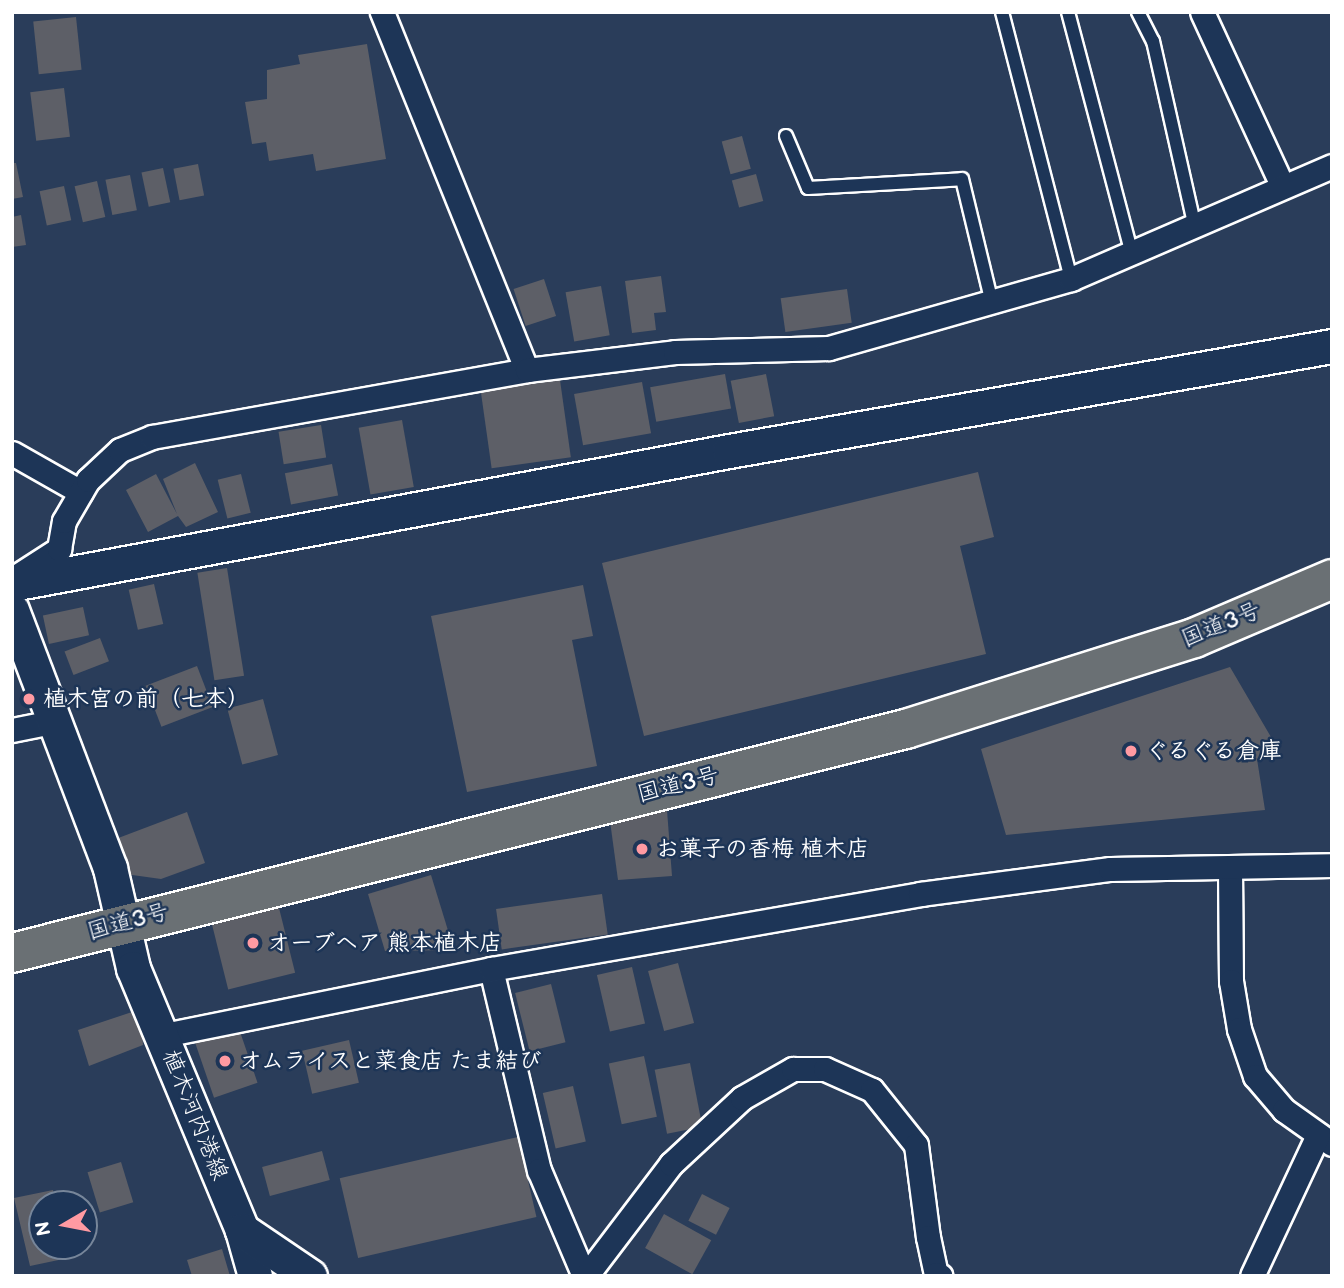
<!DOCTYPE html>
<meta charset="utf-8">
<style>
body{margin:0}
#map{position:relative;width:1344px;height:1288px;overflow:hidden;background:#2a3d5a;font-family:"Balsamiq Sans","Klee One",sans-serif}
div>[style]{position:absolute}
[style*='--x']{left:calc(var(--x)*1px);top:calc(var(--y)*1px);width:calc(var(--w)*1px);rotate:calc(var(--a)*1deg)}
.building>*{inset:0;background:#5d5f67;transform-origin:0 0}
.roads{filter:drop-shadow(2px 0 #fff) drop-shadow(-2px 0 #fff) drop-shadow(0 2px #fff) drop-shadow(0 -2px #fff)}
.lane>*{height:12px;margin:-6px;padding:0 6px;transform-origin:6px;border-radius:6px;background:#1d3557}
.street>*{height:23px;margin:-11.5px;padding:0 11.5px;transform-origin:11.5px;border-radius:11.5px;background:#1d3557}
.secondary>*{height:33px;margin:-16.5px;padding:0 16.5px;transform-origin:16.5px;border-radius:16.5px;background:#1d3557}
.highway>*{height:38px;margin:-19px;padding:0 19px;transform-origin:19px;border-radius:19px;background:#6a7074}
.dots>*{width:19px;height:19px;translate:-50% -50%;box-sizing:border-box;border:4px solid #1d3557;border-radius:50%}
span{translate:-50% -50%;white-space:nowrap;text-align:center;line-height:1.15;-webkit-text-stroke:5px #1d3557;paint-order:stroke}
.street-label{font-size:23px;color:#fff}
.poi-label{font-size:23px;color:#fff;font-weight:700}
.left{translate:0 -50%;text-align:left}
.frame{position:absolute;inset:0;border:14px solid #fff;pointer-events:none}
.north{position:absolute;left:28px;top:1190px;width:70px;height:70px;box-sizing:border-box;background:#1d3557;border:2px solid #77869a;border-radius:50%;rotate:260deg;font-size:19px;font-weight:700;line-height:28px;text-align:center;color:#fff}
.north::after{content:'';display:block;margin:auto;width:24px;height:32px;background:#ff9aa2;clip-path:polygon(50% 0,100% 100%,50% 72%,0 100%)}
</style>
<div id="map">
<div class="building">
<i style="left:76px;top:17px;width:53px;height:43px;rotate:84deg"></i>
<i style="clip-path:polygon(367px 44px,386px 159px,316px 171px,313px 154px,269px 161px,266px 142px,252px 144px,245px 102px,267px 99px,267px 70px,300px 64px,298px 55px)"></i>
<i style="left:64px;top:88px;width:49px;height:34px;rotate:83deg"></i>
<i style="left:742px;top:136px;width:34px;height:21px;rotate:75deg"></i>
<i style="clip-path:polygon(12px 163px,16px 163px,23px 197px,12px 199px)"></i>
<i style="left:198px;top:164px;width:32px;height:25px;rotate:79deg"></i>
<i style="left:163px;top:168px;width:35px;height:22px;rotate:78deg"></i>
<i style="left:756px;top:174px;width:28px;height:25px;rotate:75deg"></i>
<i style="left:130px;top:175px;width:36px;height:25px;rotate:79deg"></i>
<i style="left:97px;top:181px;width:37px;height:23px;rotate:77deg"></i>
<i style="left:64px;top:186px;width:35px;height:25px;rotate:78deg"></i>
<i style="clip-path:polygon(21px 215px,26px 245px,12px 247px,12px 217px)"></i>
<i style="clip-path:polygon(661px 276px,666px 312px,654px 313px,656px 330px,632px 333px,625px 281px)"></i>
<i style="left:544px;top:279px;width:39px;height:32px;rotate:72deg"></i>
<i style="left:601px;top:286px;width:50px;height:36px;rotate:80deg"></i>
<i style="left:847px;top:289px;width:34px;height:67px;rotate:82deg"></i>
<i style="left:725px;top:374px;width:35px;height:76px;rotate:80deg"></i>
<i style="left:766px;top:374px;width:43px;height:36px;rotate:79deg"></i>
<i style="left:560px;top:380px;width:78px;height:80px;rotate:82deg"></i>
<i style="left:642px;top:382px;width:52px;height:69px;rotate:80deg"></i>
<i style="left:402px;top:420px;width:68px;height:44px;rotate:80deg"></i>
<i style="left:321px;top:425px;width:33px;height:43px;rotate:81deg"></i>
<i style="clip-path:polygon(195px 463px,218px 512px,186px 527px,178px 516px,148px 532px,126px 490px,156px 474px,177px 514px,163px 479px)"></i>
<i style="left:332px;top:464px;width:32px;height:48px;rotate:79deg"></i>
<i style="clip-path:polygon(978px 472px,994px 537px,960px 546px,986px 654px,644px 736px,602px 563px)"></i>
<i style="left:241px;top:474px;width:40px;height:24px;rotate:76deg"></i>
<i style="left:227px;top:568px;width:109px;height:30px;rotate:81deg"></i>
<i style="left:154px;top:584px;width:41px;height:26px;rotate:77deg"></i>
<i style="clip-path:polygon(583px 585px,593px 636px,572px 640px,597px 766px,467px 792px,431px 616px)"></i>
<i style="left:83px;top:607px;width:29px;height:41px;rotate:78deg"></i>
<i style="left:100px;top:638px;width:25px;height:38px;rotate:69deg"></i>
<i style="left:197px;top:666px;width:44px;height:55px;rotate:69deg"></i>
<i style="clip-path:polygon(1230px 667px,1281px 754px,1257px 759px,1265px 810px,1006px 835px,981px 749px)"></i>
<i style="left:263px;top:699px;width:58px;height:37px;rotate:75deg"></i>
<i style="clip-path:polygon(667px 810px,672px 876px,618px 880px,610px 821px)"></i>
<i style="clip-path:polygon(187px 812px,205px 863px,161px 879px,125px 874px,113px 840px)"></i>
<i style="clip-path:polygon(431px 875px,454px 950px,385px 951px,368px 894px)"></i>
<i style="left:602px;top:894px;width:41px;height:107px;rotate:82deg"></i>
<i style="left:277px;top:900px;width:75px;height:69px;rotate:76deg"></i>
<i style="left:678px;top:963px;width:62px;height:31px;rotate:75deg"></i>
<i style="left:632px;top:967px;width:58px;height:36px;rotate:77deg"></i>
<i style="left:551px;top:984px;width:60px;height:37px;rotate:76deg"></i>
<i style="clip-path:polygon(141px 1009px,143px 1045px,89px 1066px,78px 1030px)"></i>
<i style="left:238px;top:1026px;width:60px;height:46px;rotate:71deg"></i>
<i style="left:349px;top:1040px;width:44px;height:48px;rotate:77deg"></i>
<i style="left:644px;top:1056px;width:62px;height:36px;rotate:78deg"></i>
<i style="left:690px;top:1063px;width:65px;height:36px;rotate:79deg"></i>
<i style="left:573px;top:1086px;width:57px;height:31px;rotate:77deg"></i>
<i style="left:518px;top:1137px;width:82px;height:183px;rotate:77deg"></i>
<i style="left:322px;top:1151px;width:30px;height:62px;rotate:75deg"></i>
<i style="left:121px;top:1162px;width:42px;height:35px;rotate:73deg"></i>
<i style="clip-path:polygon(53px 1190px,56px 1204px,42px 1204px,42px 1246px,66px 1246px,68px 1258px,30px 1266px,14px 1198px)"></i>
<i style="left:702px;top:1194px;width:31px;height:30px;rotate:27deg"></i>
<i style="left:664px;top:1214px;width:54px;height:39px;rotate:29deg"></i>
<i style="clip-path:polygon(222px 1249px,230px 1276px,192px 1276px,187px 1260px)"></i>
</div>
<div class="roads">
<div class="lane">
<i style="--x:1002;--y:12;--w:276;--a:75.5"></i>
<i style="--x:1068;--y:12;--w:250;--a:75.2"></i>
<i style="--x:1138;--y:12;--w:33;--a:63"></i>
<i style="--x:1153;--y:41;--w:191;--a:77.3"></i>
<i style="--x:786;--y:136;--w:56;--a:67.1"></i>
<i style="--x:808;--y:188;--w:154;--a:-3.3"></i>
<i style="--x:962;--y:179;--w:128;--a:76.4"></i>
</div>
<div class="street">
<i style="--x:382;--y:12;--w:386;--a:68"></i>
<i style="--x:1202;--y:12;--w:191;--a:65.2"></i>
<i style="--x:12;--y:453;--w:79;--a:29.5"></i>
<i style="--x:14;--y:578;--w:54;--a:-32.8"></i>
<i style="--x:59;--y:549;--w:28;--a:-80"></i>
<i style="--x:64;--y:521;--w:48;--a:-59.7"></i>
<i style="--x:88;--y:480;--w:44;--a:-43.2"></i>
<i style="--x:120;--y:450;--w:35;--a:-22"></i>
<i style="--x:152;--y:437;--w:381;--a:-10.1"></i>
<i style="--x:527;--y:370;--w:149;--a:-6.9"></i>
<i style="--x:675;--y:352;--w:154;--a:-1.5"></i>
<i style="--x:829;--y:348;--w:252;--a:-15.9"></i>
<i style="--x:1071;--y:279;--w:284;--a:-23.4"></i>
<i style="--x:12;--y:730;--w:46;--a:-11.3"></i>
<i style="--x:1230;--y:867;--w:114;--a:89.5"></i>
<i style="--x:1231;--y:981;--w:49;--a:80.5"></i>
<i style="--x:1239;--y:1029;--w:50;--a:71.2"></i>
<i style="--x:1255;--y:1076;--w:45;--a:49.5"></i>
<i style="--x:1284;--y:1110;--w:59;--a:35.3"></i>
<i style="--x:491;--y:969;--w:207;--a:76.6"></i>
<i style="--x:539;--y:1170;--w:115;--a:67"></i>
<i style="--x:164;--y:1035;--w:334;--a:-11.4"></i>
<i style="--x:491;--y:969;--w:436;--a:-9.9"></i>
<i style="--x:920;--y:894;--w:192;--a:-7.5"></i>
<i style="--x:1110;--y:869;--w:222;--a:-1"></i>
<i style="--x:586;--y:1276;--w:141;--a:-52.8"></i>
<i style="--x:671;--y:1164;--w:97;--a:-42.9"></i>
<i style="--x:742;--y:1098;--w:59;--a:-29.6"></i>
<i style="--x:793;--y:1069;--w:32;--a:0"></i>
<i style="--x:825;--y:1069;--w:51;--a:24.1"></i>
<i style="--x:872;--y:1090;--w:70;--a:51.3"></i>
<i style="--x:916;--y:1145;--w:93;--a:82.6"></i>
<i style="--x:928;--y:1237;--w:38;--a:78"></i>
<i style="--x:936;--y:1274;--w:5;--a:22"></i>
<i style="--x:1252;--y:1276;--w:156;--a:-64.9"></i>
</div>
<div class="secondary">
<i style="--x:12;--y:584;--w:729;--a:-10.51"></i>
<i style="--x:729;--y:451;--w:612;--a:-9.88"></i>
<i style="--x:12;--y:610;--w:276;--a:69.2"></i>
<i style="--x:110;--y:868;--w:103;--a:77"></i>
<i style="--x:133;--y:968;--w:284;--a:67.4"></i>
<i style="--x:242;--y:1230;--w:48;--a:74.2"></i>
<i style="--x:242;--y:1230;--w:82;--a:34.1"></i>
</div>
<div class="highway">
<i style="--x:12;--y:953;--w:922;--a:-14.07"></i>
<i style="--x:906;--y:729;--w:302;--a:-17.5"></i>
<i style="--x:1194;--y:638;--w:150;--a:-23.1"></i>
</div>
</div>
<div class="dots">
<i style="left:29px;top:699px;background:#ff9aa2"></i>
<i style="left:1131px;top:751px;background:#ff9aa2"></i>
<i style="left:642px;top:849px;background:#ff9aa2"></i>
<i style="left:253px;top:943px;background:#ff9aa2"></i>
<i style="left:225px;top:1061px;background:#ff9aa2"></i>
</div>
<div class="street-label">
<span style="left:1221px;top:625px;rotate:-22deg">国道3号</span>
<span style="left:678px;top:785px;rotate:-14deg">国道3号</span>
<span style="left:128px;top:922px;rotate:-15deg">国道3号</span>
<span style="left:195px;top:1115px;rotate:68deg">植木河内港線</span>
</div>
<div class="poi-label">
<span class="left" style="left:43px;top:699px">植木宮の前（七本）</span>
<span class="left" style="left:1145px;top:751px">ぐるぐる倉庫</span>
<span class="left" style="left:656px;top:849px">お菓子の香梅 植木店</span>
<span class="left" style="left:267px;top:943px">オーブヘア 熊本植木店</span>
<span class="left" style="left:239px;top:1061px">オムライスと菜食店 たま結び</span>
</div>
<div class="frame"></div>
<div class="north">N</div>
</div>
